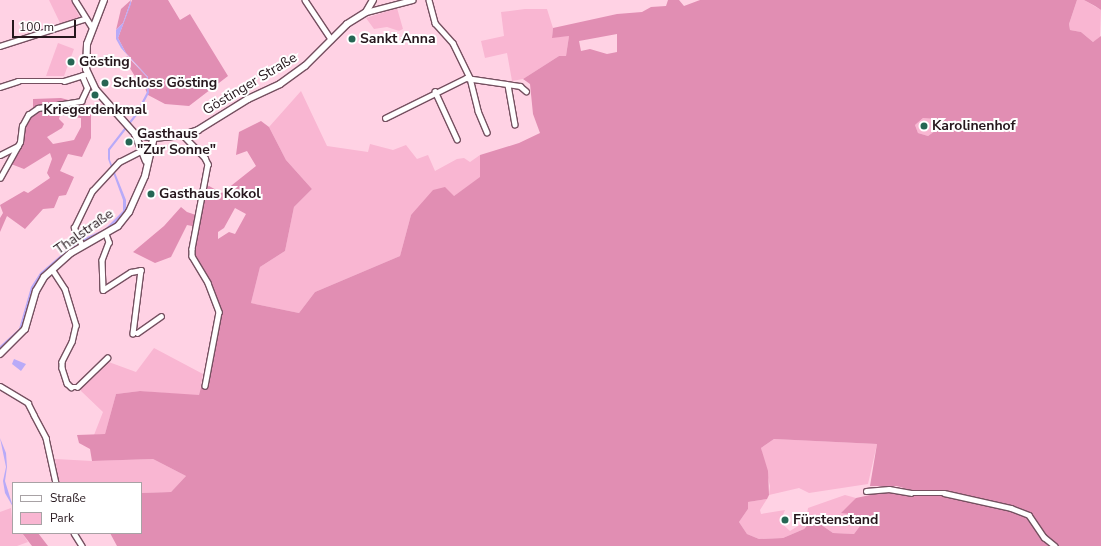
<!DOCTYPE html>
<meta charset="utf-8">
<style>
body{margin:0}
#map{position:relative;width:1101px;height:546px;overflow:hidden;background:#ffd2e4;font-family:"Nunito Sans",sans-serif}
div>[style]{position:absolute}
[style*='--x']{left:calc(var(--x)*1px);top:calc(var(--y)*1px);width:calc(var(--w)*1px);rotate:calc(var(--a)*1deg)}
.green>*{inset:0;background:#f9b6d2}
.forest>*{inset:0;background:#e18eb3}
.water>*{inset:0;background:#b8aaf8}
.roads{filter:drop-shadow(1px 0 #755060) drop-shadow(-1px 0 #755060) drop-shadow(0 1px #755060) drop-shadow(0 -1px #755060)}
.street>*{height:4.5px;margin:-2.25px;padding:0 2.25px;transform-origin:2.25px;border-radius:2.25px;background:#fff}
.secondary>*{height:6px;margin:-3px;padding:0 3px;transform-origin:3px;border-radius:3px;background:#fff}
.dots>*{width:11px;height:11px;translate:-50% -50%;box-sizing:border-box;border:2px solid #fff;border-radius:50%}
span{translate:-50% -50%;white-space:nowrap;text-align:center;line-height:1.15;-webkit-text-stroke:4px #fff;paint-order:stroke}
.poi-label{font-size:14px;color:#26171d;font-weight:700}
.left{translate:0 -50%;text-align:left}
.street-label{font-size:14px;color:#26171d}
.legend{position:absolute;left:12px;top:482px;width:130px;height:52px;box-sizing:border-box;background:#fff;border:1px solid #a8a2a5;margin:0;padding:5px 7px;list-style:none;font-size:12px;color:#26171d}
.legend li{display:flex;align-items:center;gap:8px;height:20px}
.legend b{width:20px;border:1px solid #a8a2a5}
.scale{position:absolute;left:12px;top:20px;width:64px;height:18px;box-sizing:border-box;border:2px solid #26171d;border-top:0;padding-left:5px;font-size:12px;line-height:14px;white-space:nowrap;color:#26171d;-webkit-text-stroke:3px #fff;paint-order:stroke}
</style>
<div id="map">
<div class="green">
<i style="clip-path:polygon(49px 0,71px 0,80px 18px,61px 25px)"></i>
<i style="clip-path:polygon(1077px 0,1084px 0,1101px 10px,1100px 38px,1093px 42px,1081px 32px,1070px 30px,1069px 24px)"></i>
<i style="clip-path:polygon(397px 8px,403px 29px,399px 31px,387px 27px,374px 29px,366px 18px)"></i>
<i style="clip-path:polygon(525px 9px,547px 9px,553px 28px,552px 37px,569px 36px,566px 56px,559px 56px,523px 79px,512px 81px,507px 53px,485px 58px,481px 41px,504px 36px,501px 12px)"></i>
<i style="clip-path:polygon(58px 43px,74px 49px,64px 76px,46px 76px)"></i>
<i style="clip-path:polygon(301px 91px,327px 146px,368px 152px,370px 144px,393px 150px,406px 145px,417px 159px,428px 155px,435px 171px,457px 159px,464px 158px,470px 162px,480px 155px,481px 177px,454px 196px,411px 215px,400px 256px,315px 292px,299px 313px,251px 303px,260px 267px,285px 251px,294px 207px,312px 189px,286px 160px,269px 127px)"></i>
<i style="clip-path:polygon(923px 118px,935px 119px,935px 131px,928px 136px,918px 133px,915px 125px)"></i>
<i style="clip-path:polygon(154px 348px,203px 374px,199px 396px,140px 391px,116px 394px,105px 434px,94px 435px,103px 412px,81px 391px,81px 384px,106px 361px,136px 372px)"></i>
<i style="clip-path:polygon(774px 439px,877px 444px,868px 484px,809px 493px,799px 488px,769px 495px,770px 486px,761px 448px)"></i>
<i style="clip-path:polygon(55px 459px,92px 461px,153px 459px,186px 476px,171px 492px,141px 493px,141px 483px,59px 483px)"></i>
<i style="clip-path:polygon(845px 495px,856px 498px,852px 503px,851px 518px,860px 526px,854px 534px,833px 533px,820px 524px,808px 522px,804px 529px,783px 538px,759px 539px,747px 534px,739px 522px,748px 509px,748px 502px,767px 499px,760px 510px,761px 514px,785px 510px,780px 522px,790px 531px,806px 521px,808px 508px)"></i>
<i style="clip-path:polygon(11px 508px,13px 533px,22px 533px,28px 542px,17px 546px,0 546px,0 512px)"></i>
</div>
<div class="forest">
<i style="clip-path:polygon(131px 0,123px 23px,116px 30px,121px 9px)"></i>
<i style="clip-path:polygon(132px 0,168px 0,180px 20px,190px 14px,228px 76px,189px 106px,165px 104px,148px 95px,148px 77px,126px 53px,118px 38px)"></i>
<i style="clip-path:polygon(evenodd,668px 0,679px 0,684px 6px,700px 0,1077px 0,1069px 24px,1070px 30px,1081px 32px,1093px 42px,1101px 36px,1101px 546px,117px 546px,110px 533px,141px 533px,141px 493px,171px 492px,186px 476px,153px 459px,92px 461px,90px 449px,79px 443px,77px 435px,105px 434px,116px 394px,140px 391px,199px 395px,220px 311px,193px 256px,197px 227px,187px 225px,171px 257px,155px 263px,133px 252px,164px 226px,181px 207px,187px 212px,196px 215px,201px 190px,209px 186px,222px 193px,256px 166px,247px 151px,236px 155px,239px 132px,261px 121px,269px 127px,286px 160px,312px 189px,294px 207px,285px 251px,260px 267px,251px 303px,299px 313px,315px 292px,400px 256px,411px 215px,433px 190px,445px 187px,454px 196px,480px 177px,480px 155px,519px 143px,540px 133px,533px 114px,530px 84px,523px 79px,559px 56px,566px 56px,569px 36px,552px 38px,553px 28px,617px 14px,642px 12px,651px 7px,666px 6px,668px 0,617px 34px,617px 52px,607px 54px,590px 49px,581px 51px,579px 41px,617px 34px,668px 0,923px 118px,935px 119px,935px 131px,928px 136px,918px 133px,915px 125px,923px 118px,668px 0,235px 208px,246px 214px,235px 234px,229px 232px,218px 239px,218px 232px,224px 228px,235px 208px,668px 0,774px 439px,877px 444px,870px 486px,897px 486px,910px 490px,911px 495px,884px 492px,856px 498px,841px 513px,850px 514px,851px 518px,860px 526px,854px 534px,833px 533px,820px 524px,815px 517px,804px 529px,783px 538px,759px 539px,747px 534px,739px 522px,748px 509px,748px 502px,767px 499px,769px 495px,768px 471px,761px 448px,774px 439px)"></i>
<i style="clip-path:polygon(1084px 0,1101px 0,1101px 10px,1095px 6px)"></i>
<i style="clip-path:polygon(127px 56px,147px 77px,147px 93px,141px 78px,136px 78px,125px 60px)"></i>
<i style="clip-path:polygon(evenodd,61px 98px,91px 106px,91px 138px,82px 157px,68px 154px,60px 171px,74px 177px,66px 195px,59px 196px,54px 208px,43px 209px,25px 229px,7px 216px,0 232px,0 218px,3px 213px,0 205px,24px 191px,28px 193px,50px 178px,47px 173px,52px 159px,50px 153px,24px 169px,11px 164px,23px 140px,25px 122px,33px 115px,33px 99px,61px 98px,60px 115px,81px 118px,81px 127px,74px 140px,53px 144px,47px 137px,62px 128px,64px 124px,59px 119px,60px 115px)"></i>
<i style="clip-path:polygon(22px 533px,38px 533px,48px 546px,32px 546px)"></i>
</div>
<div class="water">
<i style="clip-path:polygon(131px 0,131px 4px,118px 38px,126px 53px,148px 77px,149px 93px,138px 114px,110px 150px,110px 160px,126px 200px,126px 212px,118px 223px,97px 237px,77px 244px,48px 269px,34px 288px,23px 328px,0 350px,0 346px,19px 329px,31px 287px,40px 273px,76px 242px,105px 229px,123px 211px,123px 200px,108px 159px,108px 149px,136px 113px,147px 92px,147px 77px,121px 48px,116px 39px,116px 30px,123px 23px)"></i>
<i style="clip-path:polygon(14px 359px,26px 364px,21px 371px,12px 364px)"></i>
<i style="clip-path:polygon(0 438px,6px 453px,7px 467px,5px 481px,13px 507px,5px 493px,3px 481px,6px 467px)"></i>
</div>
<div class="roads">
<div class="street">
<i style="--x:75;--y:0;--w:32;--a:58"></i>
<i style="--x:305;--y:0;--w:47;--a:56.3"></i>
<i style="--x:429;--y:0;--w:24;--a:75"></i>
<i style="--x:435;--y:23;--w:27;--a:48"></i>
<i style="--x:453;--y:43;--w:39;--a:64"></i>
<i style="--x:470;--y:78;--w:34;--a:76"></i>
<i style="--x:478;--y:111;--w:23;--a:67"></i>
<i style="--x:366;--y:12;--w:48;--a:-14.6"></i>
<i style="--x:0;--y:46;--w:88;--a:-17.8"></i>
<i style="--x:508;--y:85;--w:40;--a:80"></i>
<i style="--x:0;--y:87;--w:19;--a:-18"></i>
<i style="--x:18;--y:81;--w:46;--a:0"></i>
<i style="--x:64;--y:81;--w:21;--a:-17"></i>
<i style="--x:435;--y:91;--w:53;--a:65.4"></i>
<i style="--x:385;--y:118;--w:90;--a:-26.3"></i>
<i style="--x:466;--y:78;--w:55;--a:8.4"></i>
<i style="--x:520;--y:86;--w:8;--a:40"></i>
<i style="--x:183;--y:135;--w:32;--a:46"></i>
<i style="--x:205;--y:158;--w:7;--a:63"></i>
<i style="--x:208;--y:164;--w:86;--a:100.7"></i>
<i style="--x:192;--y:249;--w:7;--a:90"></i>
<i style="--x:192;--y:256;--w:31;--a:59"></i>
<i style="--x:208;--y:283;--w:31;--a:69"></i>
<i style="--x:219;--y:312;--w:75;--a:100.7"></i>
<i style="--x:0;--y:155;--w:20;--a:-27"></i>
<i style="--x:0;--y:178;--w:41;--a:-60.9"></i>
<i style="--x:20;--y:142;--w:16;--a:-83"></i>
<i style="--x:22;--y:126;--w:13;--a:-61"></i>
<i style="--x:28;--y:115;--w:12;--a:-35"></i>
<i style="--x:38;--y:108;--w:44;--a:-9.2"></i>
<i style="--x:81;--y:101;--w:14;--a:-65"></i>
<i style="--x:87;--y:88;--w:13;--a:-113"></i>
<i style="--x:106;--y:234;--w:9;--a:69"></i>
<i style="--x:109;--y:242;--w:19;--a:111"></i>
<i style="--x:102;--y:260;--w:30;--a:88"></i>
<i style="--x:103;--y:290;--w:33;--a:-33"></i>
<i style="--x:131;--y:272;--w:10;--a:-11"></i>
<i style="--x:141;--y:270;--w:64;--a:97.2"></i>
<i style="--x:133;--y:333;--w:4;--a:0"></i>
<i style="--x:137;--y:333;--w:29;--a:-35"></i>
<i style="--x:82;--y:246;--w:20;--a:-114"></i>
<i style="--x:74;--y:228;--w:41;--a:-64.1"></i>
<i style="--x:92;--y:191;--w:40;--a:-47"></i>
<i style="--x:119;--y:162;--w:27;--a:-27"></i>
<i style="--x:52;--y:269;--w:24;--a:57"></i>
<i style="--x:65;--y:289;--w:38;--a:73"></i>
<i style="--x:76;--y:325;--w:17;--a:103"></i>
<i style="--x:72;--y:342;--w:22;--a:117"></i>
<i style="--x:62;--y:362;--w:6;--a:90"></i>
<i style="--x:62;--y:368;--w:16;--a:72"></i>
<i style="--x:67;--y:383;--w:6;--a:45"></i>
<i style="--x:71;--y:387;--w:6;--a:0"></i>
<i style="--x:77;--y:387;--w:42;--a:-44"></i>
<i style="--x:0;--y:386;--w:33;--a:31"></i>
<i style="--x:28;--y:403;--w:13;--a:63"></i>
<i style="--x:34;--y:415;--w:26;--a:62"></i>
<i style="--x:46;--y:438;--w:46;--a:77.5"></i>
<i style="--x:866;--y:491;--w:23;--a:-5"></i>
<i style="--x:889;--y:489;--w:22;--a:10"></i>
<i style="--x:911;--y:493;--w:33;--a:0"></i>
<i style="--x:944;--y:493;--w:69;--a:12.6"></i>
<i style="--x:1011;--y:508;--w:19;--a:21"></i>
<i style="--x:1029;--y:515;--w:27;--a:56"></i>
<i style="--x:1044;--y:537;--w:14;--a:39"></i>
<i style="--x:74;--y:533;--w:15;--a:58"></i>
</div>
<div class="secondary">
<i style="--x:104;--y:0;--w:47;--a:111.1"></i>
<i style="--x:87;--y:44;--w:25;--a:92"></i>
<i style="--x:86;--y:69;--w:23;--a:65"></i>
<i style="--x:96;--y:90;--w:59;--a:48.4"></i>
<i style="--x:135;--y:134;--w:29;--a:68"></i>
<i style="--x:135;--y:134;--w:19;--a:12"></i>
<i style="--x:154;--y:138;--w:29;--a:-6"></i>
<i style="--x:183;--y:135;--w:16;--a:-18"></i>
<i style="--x:198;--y:130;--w:59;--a:-31.8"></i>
<i style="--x:248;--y:99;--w:35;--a:-25"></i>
<i style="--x:280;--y:84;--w:31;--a:-36"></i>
<i style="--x:305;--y:66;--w:59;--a:-45"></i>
<i style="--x:347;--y:24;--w:22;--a:-32"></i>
<i style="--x:366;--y:12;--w:14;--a:-60"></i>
<i style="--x:0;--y:354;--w:35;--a:-45"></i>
<i style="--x:25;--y:329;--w:40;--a:-74"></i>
<i style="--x:36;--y:291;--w:16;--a:-60"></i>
<i style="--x:44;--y:277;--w:36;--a:-42"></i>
<i style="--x:71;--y:253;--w:54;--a:-29.9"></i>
<i style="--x:118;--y:226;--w:18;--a:-52"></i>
<i style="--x:129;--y:212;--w:39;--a:-66"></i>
<i style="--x:145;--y:176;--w:39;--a:-77"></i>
</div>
</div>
<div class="dots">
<i style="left:352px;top:39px;background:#266654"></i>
<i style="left:71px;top:62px;background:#266654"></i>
<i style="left:105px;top:83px;background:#266654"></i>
<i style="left:95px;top:95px;background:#266654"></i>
<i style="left:924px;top:126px;background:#266654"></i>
<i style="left:129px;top:142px;background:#266654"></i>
<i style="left:151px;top:194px;background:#266654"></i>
<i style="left:785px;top:520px;background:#266654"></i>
</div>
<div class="poi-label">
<span class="left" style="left:360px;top:39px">Sankt Anna</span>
<span class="left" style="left:79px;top:62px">Gösting</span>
<span class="left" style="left:113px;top:83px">Schloss Gösting</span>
<span style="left:95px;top:110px">Kriegerdenkmal</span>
<span class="left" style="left:932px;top:126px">Karolinenhof</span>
<span class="left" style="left:137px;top:142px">Gasthaus<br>"Zur Sonne"</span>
<span class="left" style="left:159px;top:194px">Gasthaus Kokol</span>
<span class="left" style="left:793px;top:520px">Fürstenstand</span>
</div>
<div class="street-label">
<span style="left:250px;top:84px;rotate:-31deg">Göstinger Straße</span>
<span style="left:84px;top:232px;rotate:-35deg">Thalstraße</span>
</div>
<ul class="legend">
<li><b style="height:5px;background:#fff"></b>Straße</li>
<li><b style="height:11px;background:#f9b6d2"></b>Park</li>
</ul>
<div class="scale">100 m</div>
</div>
